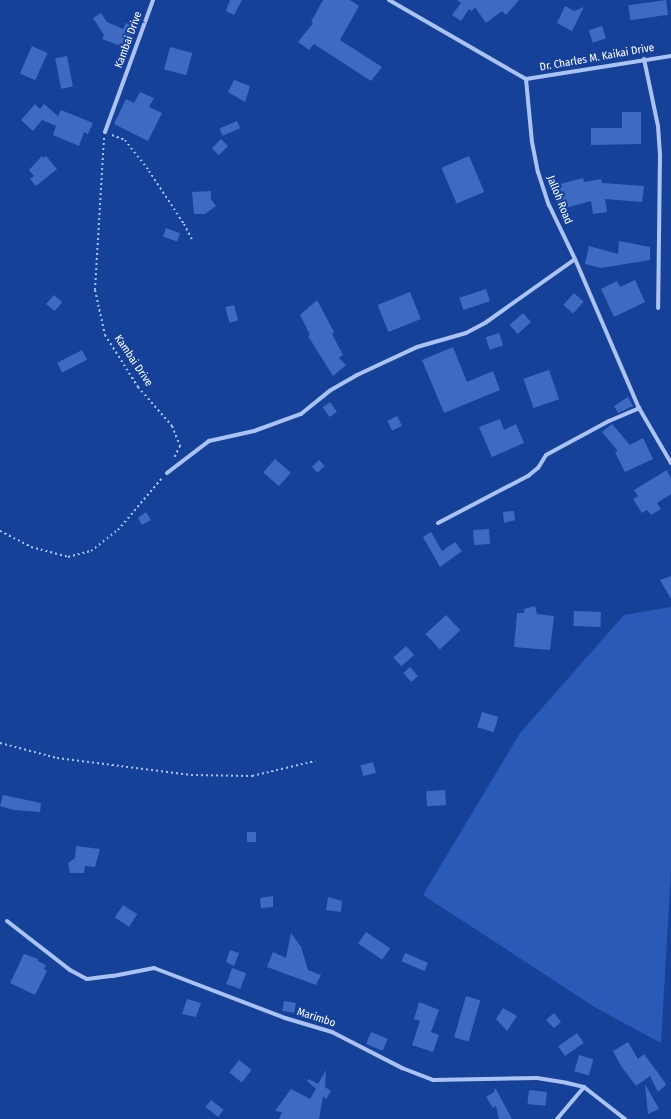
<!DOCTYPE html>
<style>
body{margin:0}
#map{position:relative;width:671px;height:1119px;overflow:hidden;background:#164199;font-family:"Fira Sans Condensed",sans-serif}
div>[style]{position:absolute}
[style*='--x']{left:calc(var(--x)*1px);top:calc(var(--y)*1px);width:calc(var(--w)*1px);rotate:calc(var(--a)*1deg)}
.green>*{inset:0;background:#295ab7}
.building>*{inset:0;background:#3e6ac1;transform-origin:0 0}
.path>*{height:2px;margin-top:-1px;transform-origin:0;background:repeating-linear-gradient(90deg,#aac3f2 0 2px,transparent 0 5px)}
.street>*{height:4px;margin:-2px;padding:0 2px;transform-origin:2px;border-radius:2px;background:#aac3f2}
span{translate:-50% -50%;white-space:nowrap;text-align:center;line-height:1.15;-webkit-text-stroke:4px #164199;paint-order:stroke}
.street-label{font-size:11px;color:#fff}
</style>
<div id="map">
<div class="green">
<i style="clip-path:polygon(671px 607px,671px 870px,661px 1043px,596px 1008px,423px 895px,520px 733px,624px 615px)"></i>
</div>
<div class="building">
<i style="clip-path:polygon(230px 0,242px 0,234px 15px,226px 11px)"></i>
<i style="clip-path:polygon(323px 0,350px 0,359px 6px,340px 40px,382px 67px,371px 81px,314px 44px,309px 50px,298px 42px,313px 23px,311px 22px)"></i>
<i style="clip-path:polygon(457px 0,519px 0,506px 15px,502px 11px,486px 23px,475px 7px,472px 11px,469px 9px,461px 21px,452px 15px,461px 3px)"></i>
<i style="left:666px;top:0;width:15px;height:38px;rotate:82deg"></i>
<i style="clip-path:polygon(565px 6px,574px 11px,584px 7px,572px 31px,557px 23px)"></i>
<i style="clip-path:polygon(101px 13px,107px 22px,123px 29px,126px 23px,134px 27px,126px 48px,102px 39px,104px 35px,93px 18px)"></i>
<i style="left:602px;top:26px;width:13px;height:14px;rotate:72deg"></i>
<i style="left:32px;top:46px;width:17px;height:30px;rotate:24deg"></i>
<i style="left:170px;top:47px;width:23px;height:23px;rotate:15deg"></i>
<i style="left:67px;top:56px;width:31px;height:12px;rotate:79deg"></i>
<i style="clip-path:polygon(234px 80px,250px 86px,245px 102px,228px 92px)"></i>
<i style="clip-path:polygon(140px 92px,154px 98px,149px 107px,162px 113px,148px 141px,114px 124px,126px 99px,134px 103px)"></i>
<i style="clip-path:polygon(35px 104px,40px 109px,44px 104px,58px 116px,61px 110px,93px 123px,88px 134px,84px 132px,79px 146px,53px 135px,56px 126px,42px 120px,33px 131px,21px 120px)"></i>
<i style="clip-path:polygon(622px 112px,641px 112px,641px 144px,591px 145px,591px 128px,622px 128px)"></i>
<i style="left:237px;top:121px;width:8px;height:19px;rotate:67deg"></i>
<i style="left:221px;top:139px;width:10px;height:13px;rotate:45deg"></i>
<i style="clip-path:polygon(42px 156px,43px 158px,46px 156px,57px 169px,36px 186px,30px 179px,34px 176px,29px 170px)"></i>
<i style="left:469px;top:156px;width:39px;height:30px;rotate:67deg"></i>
<i style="clip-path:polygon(583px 178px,584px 182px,601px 179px,602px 183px,644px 186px,642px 202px,605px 199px,607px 212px,593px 214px,591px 201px,558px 210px,552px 186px)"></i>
<i style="clip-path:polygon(211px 191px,211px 199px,216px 206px,205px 214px,194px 214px,192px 192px)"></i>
<i style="left:166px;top:228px;width:15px;height:9px;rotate:20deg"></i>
<i style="clip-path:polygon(619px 241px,650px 247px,650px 260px,601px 268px,585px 264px,589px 246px,618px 254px)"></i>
<i style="clip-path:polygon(635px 280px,645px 302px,614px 317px,601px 289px,617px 281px,620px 287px)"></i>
<i style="left:486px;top:289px;width:13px;height:28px;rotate:72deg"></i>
<i style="left:410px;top:292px;width:29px;height:35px;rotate:68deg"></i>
<i style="left:574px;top:293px;width:13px;height:16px;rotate:42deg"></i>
<i style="left:54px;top:295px;width:11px;height:12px;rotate:41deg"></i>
<i style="clip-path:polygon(317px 300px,334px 332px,332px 334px,343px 355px,339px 358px,346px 365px,333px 376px,308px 336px,310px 335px,300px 315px)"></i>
<i style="left:234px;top:305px;width:16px;height:9px;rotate:75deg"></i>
<i style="left:523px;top:313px;width:12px;height:18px;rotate:48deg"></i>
<i style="left:499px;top:333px;width:13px;height:14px;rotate:72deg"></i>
<i style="clip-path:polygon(453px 347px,467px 382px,493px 371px,500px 390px,444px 413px,422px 360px)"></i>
<i style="left:82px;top:350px;width:11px;height:28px;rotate:63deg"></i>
<i style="left:549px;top:370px;width:31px;height:27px;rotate:71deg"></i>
<i style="clip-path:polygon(628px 397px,633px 406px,618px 413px,614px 406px)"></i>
<i style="left:330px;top:402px;width:12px;height:9px;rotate:55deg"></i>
<i style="left:397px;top:416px;width:11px;height:11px;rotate:63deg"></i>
<i style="clip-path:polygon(500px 419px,504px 430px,516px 424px,524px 443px,492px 457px,479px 427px)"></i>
<i style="clip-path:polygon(612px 424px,630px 445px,643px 438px,653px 459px,625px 472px,615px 452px,618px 451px,602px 432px)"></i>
<i style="left:275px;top:459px;width:21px;height:18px;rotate:41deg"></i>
<i style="left:319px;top:460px;width:8px;height:10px;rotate:45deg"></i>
<i style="clip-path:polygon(667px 470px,671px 479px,671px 494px,657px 503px,661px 509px,651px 515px,647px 510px,642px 513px,633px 499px,638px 496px,634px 490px)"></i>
<i style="clip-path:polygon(514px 511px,515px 520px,504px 523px,503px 512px)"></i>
<i style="clip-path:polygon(146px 512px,151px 520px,142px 525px,138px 518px)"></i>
<i style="left:489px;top:529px;width:15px;height:16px;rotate:86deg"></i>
<i style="clip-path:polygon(431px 532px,442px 551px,455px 542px,462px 551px,440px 567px,423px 537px)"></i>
<i style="clip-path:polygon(671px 576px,671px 599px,660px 580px)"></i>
<i style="clip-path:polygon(535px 606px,537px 614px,554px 616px,550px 650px,514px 647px,517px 613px,524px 613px,524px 609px)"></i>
<i style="left:574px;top:611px;width:27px;height:15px;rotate:2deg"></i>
<i style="left:446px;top:615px;width:21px;height:28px;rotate:47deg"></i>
<i style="left:406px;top:646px;width:12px;height:17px;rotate:48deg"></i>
<i style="left:410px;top:667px;width:12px;height:9px;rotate:48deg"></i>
<i style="left:482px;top:712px;width:17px;height:16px;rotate:17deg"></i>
<i style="left:373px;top:762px;width:11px;height:13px;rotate:75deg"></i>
<i style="left:445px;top:790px;width:15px;height:19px;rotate:86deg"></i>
<i style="clip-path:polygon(3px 795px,41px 803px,40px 812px,14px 810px,0 806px)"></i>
<i style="left:247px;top:832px;width:9px;height:10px"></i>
<i style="clip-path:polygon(76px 846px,100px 849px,95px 867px,85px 866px,84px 873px,70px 873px,68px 863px,75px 858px)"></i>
<i style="clip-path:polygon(273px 896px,273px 907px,261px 908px,260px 898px)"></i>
<i style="clip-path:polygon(328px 897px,342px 901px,341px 912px,326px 910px)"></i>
<i style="left:123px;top:905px;width:17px;height:15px;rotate:33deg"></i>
<i style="left:366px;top:932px;width:29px;height:14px;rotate:34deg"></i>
<i style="clip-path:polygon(291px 933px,301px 947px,308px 970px,321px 975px,316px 985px,267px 967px,273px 952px,286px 958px)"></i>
<i style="clip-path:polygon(230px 950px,239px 953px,234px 966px,226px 962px)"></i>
<i style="left:405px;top:953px;width:25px;height:9px;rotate:23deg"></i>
<i style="clip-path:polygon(24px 954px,38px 959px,38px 961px,46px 965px,44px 969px,47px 971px,35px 995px,10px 983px)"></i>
<i style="left:232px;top:968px;width:15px;height:17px;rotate:20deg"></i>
<i style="left:466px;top:996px;width:15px;height:43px;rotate:16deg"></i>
<i style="clip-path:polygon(187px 999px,201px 1003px,196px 1017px,182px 1014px)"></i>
<i style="left:284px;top:1001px;width:12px;height:10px;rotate:9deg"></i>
<i style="clip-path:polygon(419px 1002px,439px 1010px,431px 1032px,439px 1035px,433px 1052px,412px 1045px,420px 1021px,414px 1019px)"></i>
<i style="clip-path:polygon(503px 1008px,517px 1016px,507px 1031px,496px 1019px)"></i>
<i style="clip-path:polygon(554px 1013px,561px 1022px,554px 1028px,546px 1020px)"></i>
<i style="left:371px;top:1032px;width:18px;height:13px;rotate:22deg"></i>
<i style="left:577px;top:1033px;width:12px;height:23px;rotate:55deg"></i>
<i style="clip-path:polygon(628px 1042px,638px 1059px,644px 1054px,664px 1081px,666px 1085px,658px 1092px,650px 1076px,636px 1086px,621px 1066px,613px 1051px)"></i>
<i style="left:579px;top:1055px;width:15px;height:17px;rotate:16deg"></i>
<i style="left:239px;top:1060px;width:16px;height:16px;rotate:38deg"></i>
<i style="clip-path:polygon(326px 1070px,325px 1087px,331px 1091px,326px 1099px,323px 1096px,319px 1119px,279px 1119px,282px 1112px,275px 1111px,291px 1089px,310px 1099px,316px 1089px,307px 1081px,309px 1079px,318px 1084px)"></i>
<i style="clip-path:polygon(645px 1084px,659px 1109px,648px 1114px)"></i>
<i style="clip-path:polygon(495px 1088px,497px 1091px,512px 1119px,499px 1119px,496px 1106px,493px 1108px,486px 1097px,494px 1092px)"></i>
<i style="left:529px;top:1090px;width:18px;height:14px;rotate:6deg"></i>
<i style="left:211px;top:1100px;width:16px;height:9px;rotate:38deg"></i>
</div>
<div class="path">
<i style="--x:112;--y:135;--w:14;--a:21"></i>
<i style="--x:125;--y:140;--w:39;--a:52"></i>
<i style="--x:149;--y:171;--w:64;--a:56.6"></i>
<i style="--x:184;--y:224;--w:20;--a:63"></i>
<i style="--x:104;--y:138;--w:152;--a:93.4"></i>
<i style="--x:95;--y:290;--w:46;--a:77.5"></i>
<i style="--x:105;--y:335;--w:62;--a:57.6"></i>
<i style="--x:138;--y:387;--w:52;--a:48.9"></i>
<i style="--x:172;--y:426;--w:22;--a:68"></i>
<i style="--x:180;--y:446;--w:13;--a:117"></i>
<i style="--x:0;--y:531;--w:35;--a:27"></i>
<i style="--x:31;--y:547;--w:38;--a:15"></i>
<i style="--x:68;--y:557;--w:24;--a:-15"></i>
<i style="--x:91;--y:551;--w:34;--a:-38"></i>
<i style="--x:118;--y:530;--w:68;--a:-49.8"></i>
<i style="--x:0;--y:743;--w:59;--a:14.7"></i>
<i style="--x:57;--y:758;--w:135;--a:7.2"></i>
<i style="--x:191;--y:775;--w:61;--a:0.9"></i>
<i style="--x:252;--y:776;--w:65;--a:-13.4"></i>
</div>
<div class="street">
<i style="--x:389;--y:0;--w:158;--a:30"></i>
<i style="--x:644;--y:59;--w:68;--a:78.2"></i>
<i style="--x:658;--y:126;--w:29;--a:86"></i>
<i style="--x:660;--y:155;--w:153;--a:90.7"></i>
<i style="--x:526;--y:79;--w:63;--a:84.6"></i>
<i style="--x:532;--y:142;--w:31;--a:79"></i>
<i style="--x:538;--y:172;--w:35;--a:72"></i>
<i style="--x:549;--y:205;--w:60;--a:64.3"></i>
<i style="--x:575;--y:259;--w:162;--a:66.8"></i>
<i style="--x:639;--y:408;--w:64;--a:59.8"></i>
<i style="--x:526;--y:79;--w:147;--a:-9"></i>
<i style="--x:105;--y:132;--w:140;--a:-70"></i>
<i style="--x:167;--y:473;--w:53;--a:-37.3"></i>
<i style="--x:209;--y:441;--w:46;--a:-12.5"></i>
<i style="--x:254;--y:431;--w:50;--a:-19.9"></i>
<i style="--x:301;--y:414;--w:38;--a:-39"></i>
<i style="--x:331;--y:390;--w:30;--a:-30"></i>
<i style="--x:357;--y:375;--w:66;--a:-25"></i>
<i style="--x:417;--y:347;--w:51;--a:-15.9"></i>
<i style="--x:466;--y:333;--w:21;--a:-28"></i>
<i style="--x:485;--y:323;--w:110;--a:-35.4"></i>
<i style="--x:438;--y:523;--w:102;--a:-27.6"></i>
<i style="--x:528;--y:476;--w:13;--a:-39"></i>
<i style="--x:538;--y:468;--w:15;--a:-58"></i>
<i style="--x:546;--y:455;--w:72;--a:-28.4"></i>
<i style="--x:609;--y:421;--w:33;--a:-23"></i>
<i style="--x:7;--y:921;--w:80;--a:37.9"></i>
<i style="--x:70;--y:970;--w:19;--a:28"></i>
<i style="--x:87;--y:979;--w:26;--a:-7"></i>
<i style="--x:113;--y:976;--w:42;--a:-11"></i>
<i style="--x:154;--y:968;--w:140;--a:20.9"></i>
<i style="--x:285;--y:1018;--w:49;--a:16.6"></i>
<i style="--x:332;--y:1032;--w:79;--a:27.2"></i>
<i style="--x:402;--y:1068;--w:33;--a:21"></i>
<i style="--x:433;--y:1080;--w:104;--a:-1.1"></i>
<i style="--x:537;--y:1078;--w:30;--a:9"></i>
<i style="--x:567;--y:1083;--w:17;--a:13"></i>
<i style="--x:584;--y:1087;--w:52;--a:38"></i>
<i style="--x:557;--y:1119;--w:42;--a:-49.8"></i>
</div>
<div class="street-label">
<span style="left:129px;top:40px;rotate:-70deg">Kambai Drive</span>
<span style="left:597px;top:58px;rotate:-10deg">Dr. Charles M. Kaikai Drive</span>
<span style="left:559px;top:200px;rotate:68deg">Jalloh Road</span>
<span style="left:133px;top:361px;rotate:56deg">Kambai Drive</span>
<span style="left:316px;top:1018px;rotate:18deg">Marimbo</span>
</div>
</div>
